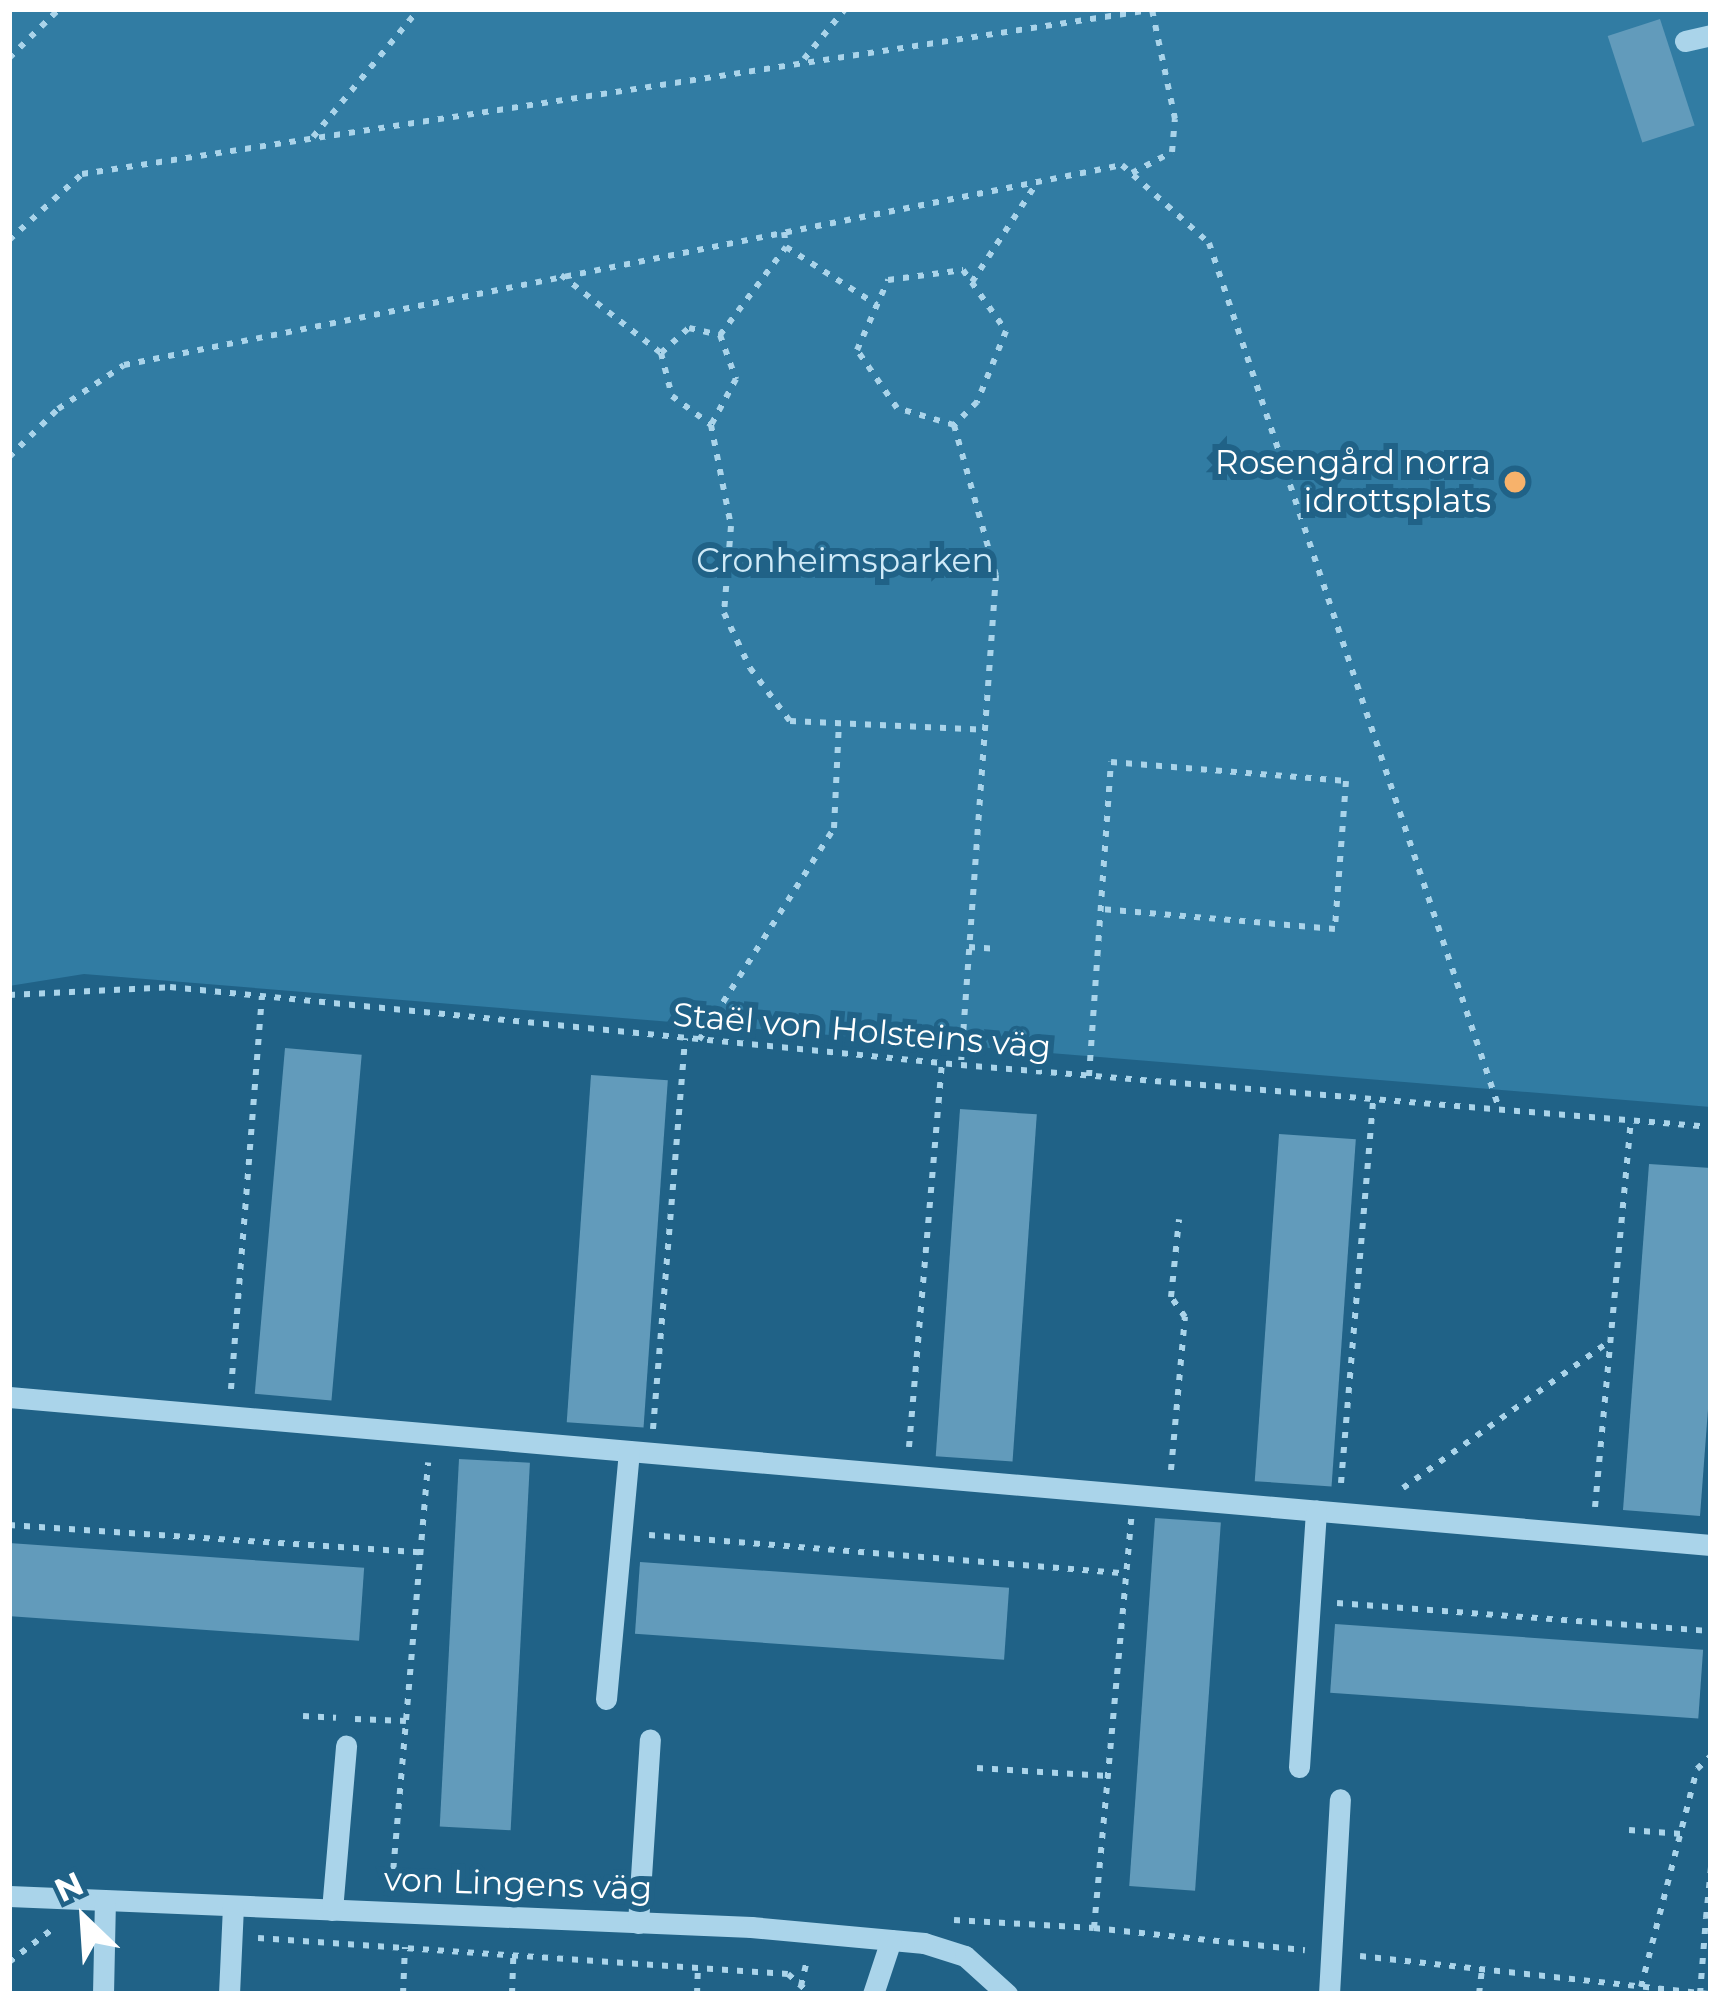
<!DOCTYPE html>
<meta charset="utf-8">
<style>
body{margin:0}
#map{position:relative;width:1720px;height:2003px;overflow:hidden;background:#206287;font-family:Montserrat,sans-serif}
div>[style]{position:absolute}
[style*='--x']{left:calc(var(--x)*1px);top:calc(var(--y)*1px);width:calc(var(--w)*1px);rotate:calc(var(--a)*1deg)}
.green>*{inset:0;background:#317ca3}
.building>*{inset:0;background:#629bbb;transform-origin:0 0}
.path>*{height:6px;margin-top:-3px;transform-origin:0;background:repeating-linear-gradient(90deg,#aad4ea 0 6px,transparent 0 15px)}
.minor>*{height:21px;margin:-10.5px;padding:0 10.5px;transform-origin:10.5px;border-radius:10.5px;background:#aad4ea}
.path-bridge>*{height:6px;margin-top:-3px;transform-origin:0;background:repeating-linear-gradient(90deg,#aad4ea 0 6px,transparent 0 15px)}
.dots>*{width:33px;height:33px;translate:-50% -50%;box-sizing:border-box;border:6px solid #206287;border-radius:50%}
span{translate:-50% -50%;white-space:nowrap;text-align:center;line-height:1.15;-webkit-text-stroke:12px #206287;paint-order:stroke}
.poi-label{font-size:33px;color:#fff}
.right{translate:-100% -50%;text-align:right}
.park-label{font-size:33px;color:#cfeaf8}
.street-label{font-size:33px;color:#fff}
.frame{position:absolute;inset:0;border:12px solid #fff;pointer-events:none}
.north{position:absolute;left:24px;top:1859px;width:120px;height:120px;-webkit-text-stroke:9px #206287;paint-order:stroke;rotate:335deg;font-size:33px;font-weight:700;line-height:48px;text-align:center;color:#fff}
.north::after{content:'';display:block;margin:auto;width:42px;height:54px;background:#fff;clip-path:polygon(50% 0,100% 100%,50% 72%,0 100%)}
</style>
<div id="map">
<div class="green">
<i style="clip-path:polygon(9px 9px,1711px 9px,1711px 1107px,84px 974px,9px 986px)"></i>
</div>
<div class="building">
<i style="left:1660px;top:19px;width:112px;height:55px;rotate:72deg"></i>
<i style="left:285px;top:1048px;width:77px;height:347px;rotate:5deg"></i>
<i style="left:591px;top:1075px;width:77px;height:348px;rotate:4deg"></i>
<i style="left:960px;top:1109px;width:77px;height:348px;rotate:4deg"></i>
<i style="left:1279px;top:1134px;width:77px;height:348px;rotate:4deg"></i>
<i style="clip-path:polygon(1649px 1164px,1711px 1168px,1711px 1369px,1700px 1516px,1623px 1510px)"></i>
<i style="left:459px;top:1459px;width:71px;height:368px;rotate:3deg"></i>
<i style="left:1155px;top:1518px;width:66px;height:369px;rotate:4deg"></i>
<i style="left:9px;top:1543px;width:356px;height:73px;rotate:4deg"></i>
<i style="left:640px;top:1562px;width:370px;height:72px;rotate:4deg"></i>
<i style="left:1335px;top:1624px;width:369px;height:69px;rotate:4deg"></i>
</div>
<div class="path">
<i style="--x:9;--y:58;--w:70;--a:-44.4"></i>
<i style="--x:804;--y:59;--w:65;--a:-50.6"></i>
<i style="--x:313;--y:137;--w:166;--a:-50.4"></i>
<i style="--x:1132;--y:173;--w:45;--a:-27.7"></i>
<i style="--x:1172;--y:152;--w:33;--a:-85"></i>
<i style="--x:1175;--y:119;--w:111;--a:-101.9"></i>
<i style="--x:784;--y:232;--w:15;--a:82"></i>
<i style="--x:786;--y:247;--w:108;--a:32.5"></i>
<i style="--x:9;--y:240;--w:98;--a:-42.1"></i>
<i style="--x:82;--y:174;--w:1087;--a:-8.73"></i>
<i style="--x:963;--y:270;--w:75;--a:54.8"></i>
<i style="--x:1006;--y:331;--w:77;--a:112.2"></i>
<i style="--x:977;--y:402;--w:33;--a:135"></i>
<i style="--x:954;--y:425;--w:59;--a:-163.4"></i>
<i style="--x:897;--y:408;--w:70;--a:-124.6"></i>
<i style="--x:857;--y:350;--w:77;--a:-66.1"></i>
<i style="--x:888;--y:280;--w:76;--a:-7.6"></i>
<i style="--x:561;--y:275;--w:127;--a:38"></i>
<i style="--x:661;--y:353;--w:38;--a:-42"></i>
<i style="--x:689;--y:328;--w:32;--a:13"></i>
<i style="--x:720;--y:335;--w:110;--a:-53.1"></i>
<i style="--x:972;--y:282;--w:121;--a:-56.8"></i>
<i style="--x:720;--y:335;--w:47;--a:70"></i>
<i style="--x:736;--y:379;--w:52;--a:118.5"></i>
<i style="--x:711;--y:425;--w:103;--a:78.8"></i>
<i style="--x:731;--y:526;--w:87;--a:94.6"></i>
<i style="--x:724;--y:613;--w:61;--a:64.7"></i>
<i style="--x:750;--y:668;--w:66;--a:53"></i>
<i style="--x:790;--y:721;--w:195;--a:2.6"></i>
<i style="--x:661;--y:353;--w:44;--a:75.7"></i>
<i style="--x:672;--y:396;--w:49;--a:36.6"></i>
<i style="--x:954;--y:425;--w:156;--a:74.4"></i>
<i style="--x:996;--y:575;--w:491;--a:94.1"></i>
<i style="--x:9;--y:457;--w:69;--a:-44.4"></i>
<i style="--x:58;--y:409;--w:79;--a:-33.7"></i>
<i style="--x:124;--y:365;--w:1018;--a:-11.33"></i>
<i style="--x:1122;--y:165;--w:117;--a:41.9"></i>
<i style="--x:1209;--y:243;--w:912;--a:71.47"></i>
<i style="--x:969;--y:947;--w:29;--a:4"></i>
<i style="--x:9;--y:995;--w:161;--a:-2.8"></i>
<i style="--x:170;--y:987;--w:795;--a:5.63"></i>
<i style="--x:961;--y:1065;--w:753;--a:4.73"></i>
<i style="--x:699;--y:1040;--w:251;--a:-57.5"></i>
<i style="--x:834;--y:828;--w:105;--a:-87.3"></i>
<i style="--x:1089;--y:1076;--w:315;--a:-86"></i>
<i style="--x:1111;--y:762;--w:236;--a:4.6"></i>
<i style="--x:1346;--y:781;--w:148;--a:94.3"></i>
<i style="--x:1335;--y:929;--w:235;--a:-175.1"></i>
<i style="--x:231;--y:1389;--w:394;--a:-85.5"></i>
<i style="--x:653;--y:1429;--w:392;--a:-85.3"></i>
<i style="--x:909;--y:1447;--w:385;--a:-85.1"></i>
<i style="--x:1171;--y:1470;--w:154;--a:-84.8"></i>
<i style="--x:1185;--y:1317;--w:24;--a:-125"></i>
<i style="--x:1171;--y:1297;--w:78;--a:-84.1"></i>
<i style="--x:1341;--y:1483;--w:386;--a:-85.2"></i>
<i style="--x:1403;--y:1488;--w:254;--a:-35.4"></i>
<i style="--x:1595;--y:1507;--w:389;--a:-84.7"></i>
<i style="--x:9;--y:1525;--w:411;--a:3.8"></i>
<i style="--x:649;--y:1535;--w:479;--a:4.6"></i>
<i style="--x:1337;--y:1603;--w:375;--a:4.3"></i>
<i style="--x:303;--y:1716;--w:33;--a:3"></i>
<i style="--x:355;--y:1719;--w:51;--a:2.2"></i>
<i style="--x:977;--y:1768;--w:131;--a:3.5"></i>
<i style="--x:1629;--y:1830;--w:53;--a:4.3"></i>
<i style="--x:392;--y:1884;--w:423;--a:-85.1"></i>
<i style="--x:1706;--y:1918;--w:51;--a:-84.4"></i>
<i style="--x:954;--y:1920;--w:140;--a:3.3"></i>
<i style="--x:1094;--y:1928;--w:212;--a:6"></i>
<i style="--x:1094;--y:1928;--w:411;--a:-84.8"></i>
<i style="--x:258;--y:1938;--w:531;--a:3.89"></i>
<i style="--x:788;--y:1974;--w:30;--a:42"></i>
<i style="--x:1360;--y:1956;--w:353;--a:6.2"></i>
<i style="--x:9;--y:1962;--w:56;--a:-37.1"></i>
<i style="--x:801;--y:1986;--w:26;--a:-77"></i>
<i style="--x:1641;--y:1987;--w:225;--a:-75.6"></i>
<i style="--x:1697;--y:1769;--w:19;--a:-43"></i>
<i style="--x:403;--y:1994;--w:47;--a:-87.6"></i>
<i style="--x:512;--y:1994;--w:38;--a:-88"></i>
<i style="--x:697;--y:1994;--w:28;--a:-88"></i>
<i style="--x:1479;--y:1994;--w:23;--a:-83"></i>
</div>
<div class="minor">
<i style="--x:1685;--y:41;--w:27;--a:-13"></i>
<i style="--x:9;--y:1397;--w:1708;--a:4.97"></i>
<i style="--x:606;--y:1699;--w:249;--a:-84.7"></i>
<i style="--x:1299;--y:1767;--w:257;--a:-86.2"></i>
<i style="--x:9;--y:1896;--w:743;--a:2.39"></i>
<i style="--x:751;--y:1927;--w:174;--a:5.3"></i>
<i style="--x:924;--y:1943;--w:43;--a:17.6"></i>
<i style="--x:965;--y:1956;--w:57;--a:42.1"></i>
<i style="--x:332;--y:1910;--w:165;--a:-85.1"></i>
<i style="--x:638;--y:1923;--w:184;--a:-86.3"></i>
<i style="--x:103;--y:1994;--w:93;--a:-88.8"></i>
<i style="--x:229;--y:1994;--w:88;--a:-87.4"></i>
<i style="--x:873;--y:1994;--w:57;--a:-71.6"></i>
<i style="--x:1329;--y:1994;--w:195;--a:-86.8"></i>
</div>
<div class="path-bridge">
<i style="--x:1700;--y:1994;--w:76;--a:-85.5"></i>
</div>
<div class="dots">
<i style="left:1515px;top:482px;background:#f7b26b"></i>
</div>
<div class="poi-label">
<span class="right" style="left:1491px;top:482px">Rosengård norra<br>idrottsplats</span>
</div>
<div class="park-label">
<span style="left:845px;top:561px">Cronheimsparken</span>
</div>
<div class="street-label">
<span style="left:862px;top:1031px;rotate:5deg">Staël von Holsteins väg</span>
<span style="left:518px;top:1884px;rotate:2deg">von Lingens väg</span>
</div>
<div class="frame"></div>
<div class="north">N</div>
</div>
